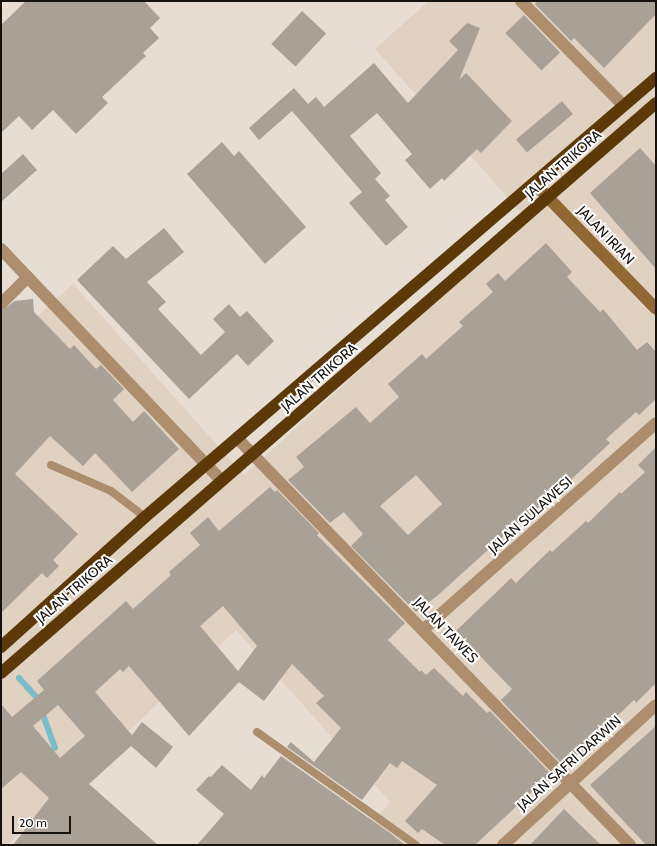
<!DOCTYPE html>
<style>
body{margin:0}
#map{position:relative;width:657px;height:846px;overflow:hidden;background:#e7ddd3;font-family:Cabin,sans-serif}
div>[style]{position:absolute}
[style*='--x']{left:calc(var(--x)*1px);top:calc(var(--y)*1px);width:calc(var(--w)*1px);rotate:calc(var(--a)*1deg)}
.built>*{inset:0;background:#e0d1c1}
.stream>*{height:6px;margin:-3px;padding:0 3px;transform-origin:3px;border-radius:3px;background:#7bbcca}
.building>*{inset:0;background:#a9a096;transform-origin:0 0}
.lane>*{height:8px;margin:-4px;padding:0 4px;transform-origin:4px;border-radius:4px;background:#ac8e6e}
.street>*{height:12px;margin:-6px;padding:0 6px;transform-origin:6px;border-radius:6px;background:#ac8e6e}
.secondary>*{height:12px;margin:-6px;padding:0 6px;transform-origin:6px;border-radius:6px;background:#916733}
.highway>*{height:12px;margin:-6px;padding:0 6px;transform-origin:6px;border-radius:6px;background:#5c3908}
span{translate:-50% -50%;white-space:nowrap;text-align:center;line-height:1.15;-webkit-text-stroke:4px #fff;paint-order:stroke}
.street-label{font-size:14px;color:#16130f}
.frame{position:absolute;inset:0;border:2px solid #16130f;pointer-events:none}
.scale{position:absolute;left:12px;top:816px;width:59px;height:18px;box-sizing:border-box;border:2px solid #16130f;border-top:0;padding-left:5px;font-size:12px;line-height:14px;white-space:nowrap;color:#16130f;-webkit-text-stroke:3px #fff;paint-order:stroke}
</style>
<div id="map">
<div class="built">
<i style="clip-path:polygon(429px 1px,656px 1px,656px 845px,354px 845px,390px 802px,236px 630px,7px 845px,1px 845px,1px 349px,73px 284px,244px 475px,527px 219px,375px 49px)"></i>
</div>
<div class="stream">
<i style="--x:19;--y:678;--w:27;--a:48"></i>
<i style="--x:37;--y:698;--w:53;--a:70.2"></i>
</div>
<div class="building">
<i style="clip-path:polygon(26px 1px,144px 1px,160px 18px,150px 28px,159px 38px,143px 53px,146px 56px,102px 97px,108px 103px,76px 134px,53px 110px,32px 130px,19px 116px,1px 133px,1px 25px)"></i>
<i style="clip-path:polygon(538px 1px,656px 1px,656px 14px,604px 68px,574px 38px,571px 41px,535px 4px)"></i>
<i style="left:302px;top:11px;width:33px;height:45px;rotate:43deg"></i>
<i style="left:524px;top:15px;width:52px;height:26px;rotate:46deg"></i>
<i style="clip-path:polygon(467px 23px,480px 28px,459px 80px,466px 73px,512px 121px,481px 153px,477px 149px,444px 181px,442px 178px,430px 189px,405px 160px,412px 154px,377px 113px,350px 136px,381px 173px,375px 179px,390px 196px,385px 200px,408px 227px,386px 246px,349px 203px,362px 192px,292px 111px,259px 140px,249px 128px,294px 88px,308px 104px,316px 97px,324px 107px,374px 63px,408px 103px,458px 50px,449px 41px)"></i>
<i style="left:562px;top:101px;width:17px;height:60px;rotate:50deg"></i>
<i style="clip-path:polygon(222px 142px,234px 156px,239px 151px,306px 227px,265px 264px,187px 174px)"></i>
<i style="clip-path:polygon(640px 148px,656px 166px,656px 269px,590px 193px)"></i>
<i style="clip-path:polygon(23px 154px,37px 170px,1px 202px,1px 174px)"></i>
<i style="clip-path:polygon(164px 228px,184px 252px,147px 282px,166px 302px,158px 309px,201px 355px,225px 332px,213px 319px,229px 304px,240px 317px,247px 311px,274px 341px,248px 366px,237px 354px,189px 399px,77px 280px,113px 246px,126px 259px)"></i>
<i style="clip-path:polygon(evenodd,546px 243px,572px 272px,567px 277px,600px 312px,603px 309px,637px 350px,647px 342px,656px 352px,656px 399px,639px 415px,636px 412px,606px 439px,610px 443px,561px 489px,560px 487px,523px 522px,521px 520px,437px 596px,416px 612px,351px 546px,363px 534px,344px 512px,330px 523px,288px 480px,304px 467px,296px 457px,356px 407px,370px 423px,399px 397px,388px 384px,422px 354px,426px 359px,463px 326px,459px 322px,493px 292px,486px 284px,498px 273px,505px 281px,546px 243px,416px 475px,442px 504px,408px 535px,380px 506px,416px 475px)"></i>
<i style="clip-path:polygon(33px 299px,34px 312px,70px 349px,74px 345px,96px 369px,101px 365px,124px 389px,113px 400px,133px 422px,144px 411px,179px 449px,132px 492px,95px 453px,83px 466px,50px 436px,15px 474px,78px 534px,53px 560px,59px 566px,47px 578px,42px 573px,1px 613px,1px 311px,15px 301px)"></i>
<i style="clip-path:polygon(656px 447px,656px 683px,636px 703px,634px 700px,569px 762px,567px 759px,562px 764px,501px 700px,512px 689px,456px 631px,511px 578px,516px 583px,550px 550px,552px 552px,586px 521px,588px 523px,620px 492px,621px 494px,645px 472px,638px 465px)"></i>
<i style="clip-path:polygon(evenodd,270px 487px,275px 492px,277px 490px,319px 533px,317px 535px,405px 623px,388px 640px,420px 672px,421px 670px,426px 675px,434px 668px,463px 696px,466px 692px,487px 713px,490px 711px,551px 774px,475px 845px,445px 845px,422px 829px,418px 833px,405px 821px,437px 785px,402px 761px,397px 768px,390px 763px,362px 800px,287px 747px,291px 742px,314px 762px,341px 728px,316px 703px,324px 696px,292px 664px,264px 701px,239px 682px,189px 736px,129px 666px,123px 672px,120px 669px,95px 692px,132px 735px,142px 722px,173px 747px,156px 768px,131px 746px,89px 784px,158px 845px,13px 845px,49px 798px,21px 772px,1px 789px,1px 704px,12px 717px,44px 690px,37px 681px,96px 628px,126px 601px,133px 609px,171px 575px,169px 572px,200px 545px,190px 533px,208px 517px,219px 531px,270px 487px,223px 606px,257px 646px,238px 671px,200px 626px,223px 606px,270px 487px,58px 705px,85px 736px,60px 758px,33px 726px,58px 705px)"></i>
<i style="clip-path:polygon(656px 726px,656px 845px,646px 845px,590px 785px)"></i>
<i style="clip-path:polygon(281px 756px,390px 833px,405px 845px,197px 845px,224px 814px,196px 790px,209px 776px,211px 777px,222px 765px,251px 790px,262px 775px,264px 778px)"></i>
<i style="clip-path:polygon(564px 809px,601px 845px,530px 845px)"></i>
</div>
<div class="lane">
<i style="--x:51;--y:465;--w:65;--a:23.4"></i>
<i style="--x:111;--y:491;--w:43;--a:37.4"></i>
<i style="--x:257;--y:732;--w:195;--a:35.4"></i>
</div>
<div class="street">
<i style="--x:521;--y:1;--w:146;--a:45.6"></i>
<i style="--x:1;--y:249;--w:319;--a:46.4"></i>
<i style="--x:1;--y:304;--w:38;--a:-45"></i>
<i style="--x:237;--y:438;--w:566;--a:46"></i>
<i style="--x:424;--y:629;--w:310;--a:-41.6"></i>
<i style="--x:503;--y:845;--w:207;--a:-42.5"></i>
</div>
<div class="secondary">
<i style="--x:534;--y:183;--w:175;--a:45.9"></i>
</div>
<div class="highway">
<i style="--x:1;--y:647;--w:194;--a:-42.1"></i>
<i style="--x:145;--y:517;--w:674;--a:-40.67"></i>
<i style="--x:1;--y:673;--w:868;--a:-41.03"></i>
</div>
<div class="street-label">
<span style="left:563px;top:164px;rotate:-41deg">JALAN TRIKORA</span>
<span style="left:606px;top:235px;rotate:46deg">JALAN IRIAN</span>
<span style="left:319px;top:377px;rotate:-41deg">JALAN TRIKORA</span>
<span style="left:530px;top:515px;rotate:-42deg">JALAN SULAWESI</span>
<span style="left:74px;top:589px;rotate:-41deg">JALAN TRIKORA</span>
<span style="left:446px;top:630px;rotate:46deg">JALAN TAWES</span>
<span style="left:569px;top:763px;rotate:-42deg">JALAN SAFRI DARWIN</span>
</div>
<div class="frame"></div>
<div class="scale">20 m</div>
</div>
